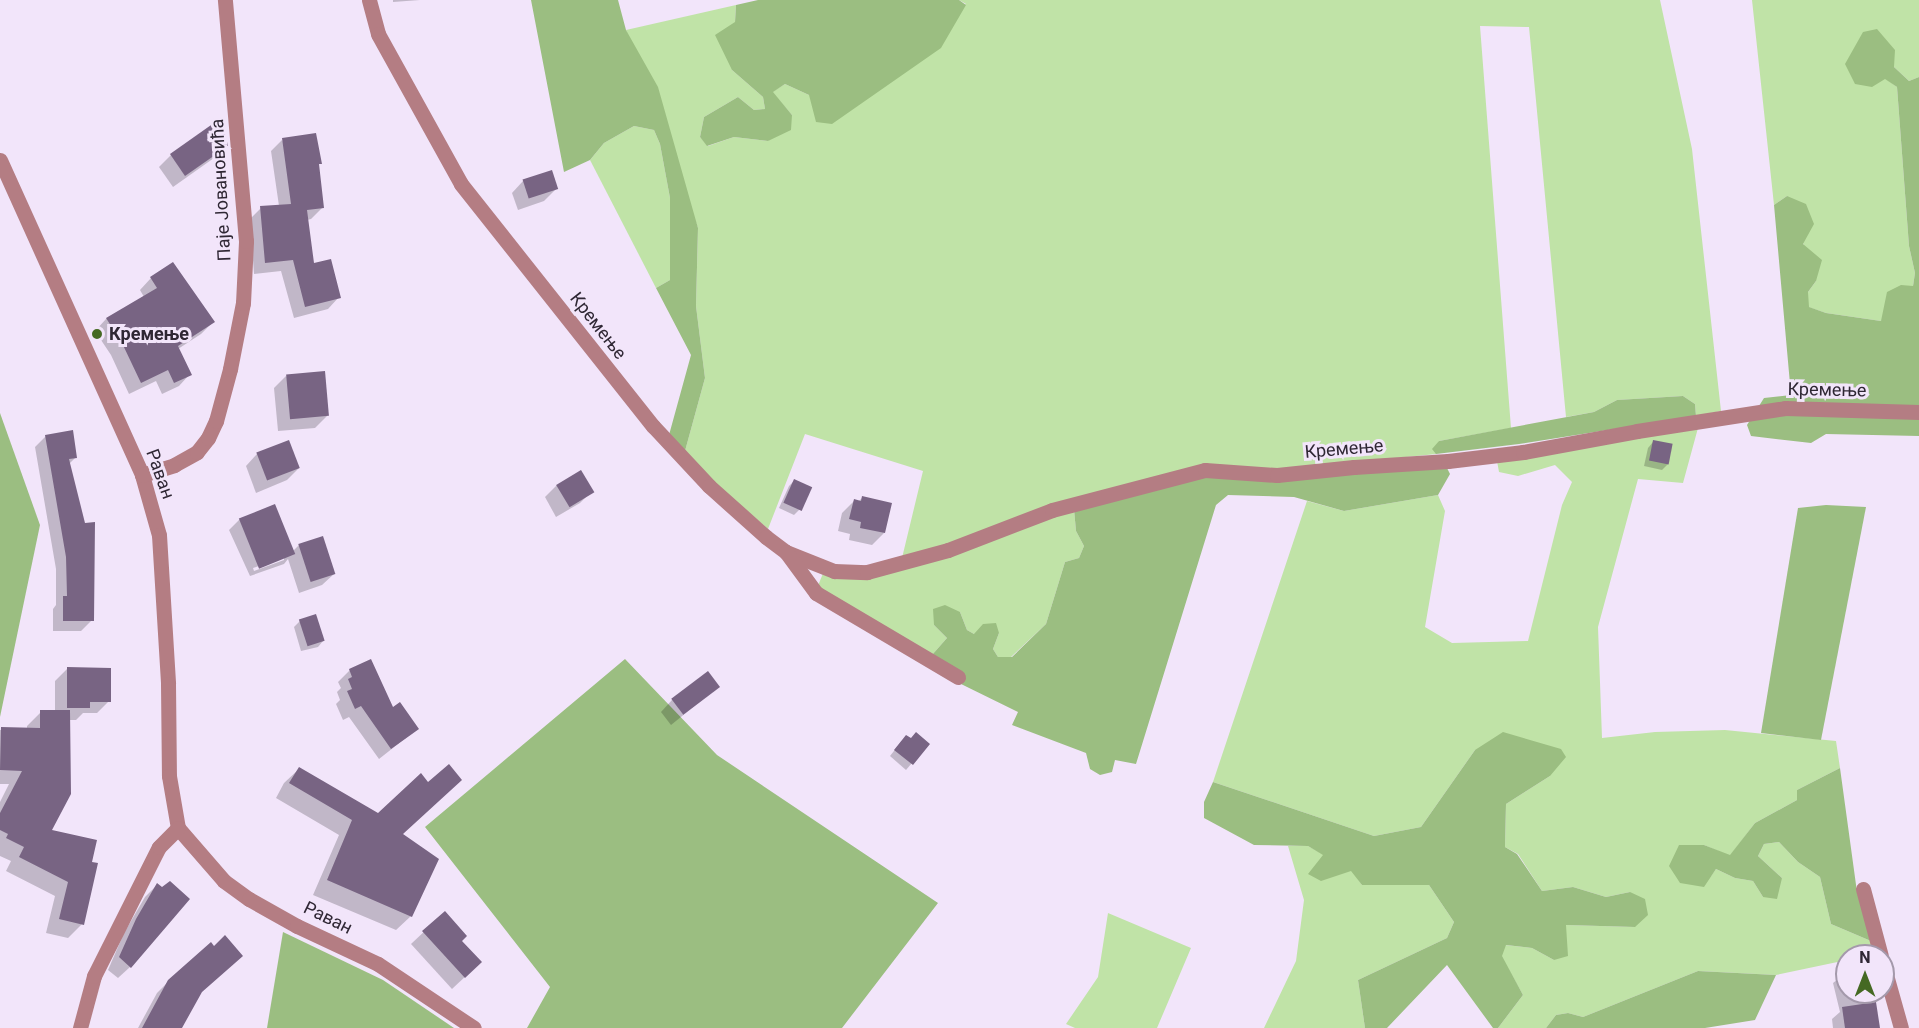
<!DOCTYPE html>
<meta charset="utf-8">
<style>
body{margin:0}
#map{position:relative;width:1919px;height:1028px;overflow:hidden;background:#f2e5fa;font-family:Roboto,sans-serif}
div>[style]{position:absolute}
[style*='--x']{left:calc(var(--x)*1px);top:calc(var(--y)*1px);width:calc(var(--w)*1px);rotate:calc(var(--a)*1deg)}
.green>*{inset:0;background:#c0e3a7}
.forest>*{inset:0;background:#9bbe81}
.shadow>*{inset:0;background:#0003}
.building>*{inset:0;background:#786483;transform-origin:0 0}
.minor>*{height:15px;margin:-7.5px;padding:0 7.5px;transform-origin:7.5px;border-radius:7.5px;background:#b47d83}
.dots>*{width:16px;height:16px;translate:-50% -50%;box-sizing:border-box;border:3px solid #f2e5fa;border-radius:50%}
span{translate:-50% -50%;white-space:nowrap;text-align:center;line-height:1.15;-webkit-text-stroke:6px #f2e5fa;paint-order:stroke}
.street-label{font-size:18px;color:#2f2734}
.poi-label{font-size:18px;color:#2f2734;font-weight:700}
.left{translate:0 -50%;text-align:left}
.north{position:absolute;left:1835px;top:944px;width:60px;height:60px;box-sizing:border-box;background:#f2e5fa;border:2px solid #a499ab;border-radius:50%;rotate:0deg;font-size:16px;font-weight:700;line-height:24px;text-align:center;color:#2f2734}
.north::after{content:'';display:block;margin:auto;width:21px;height:27px;background:#456923;clip-path:polygon(50% 0,100% 100%,50% 72%,0 100%)}
</style>
<div id="map">
<div class="green">
<i style="clip-path:polygon(959px 0,1660px 0,1692px 149px,1721px 411px,1696px 416px,1695px 404px,1683px 396px,1617px 400px,1594px 412px,1566px 417px,1529px 27px,1480px 26px,1511px 428px,1439px 441px,1436px 454px,1277px 470px,1204px 467px,949px 545px,902px 558px,923px 471px,805px 434px,768px 529px,713px 482px,685px 451px,705px 378px,696px 306px,698px 228px,626px 30px,736px 5px,732px 70px,763px 97px,765px 109px,754px 110px,738px 97px,704px 117px,700px 137px,708px 146px,734px 137px,768px 141px,792px 115px,772px 92px,785px 84px,809px 95px,966px 4px)"></i>
<i style="clip-path:polygon(1752px 0,1919px 0,1919px 77px,1909px 81px,1894px 67px,1885px 78px,1897px 87px,1909px 246px,1915px 273px,1913px 286px,1881px 321px,1826px 313px,1808px 307px,1808px 292px,1816px 281px,1787px 196px,1774px 205px)"></i>
<i style="clip-path:polygon(634px 126px,654px 130px,660px 144px,670px 198px,670px 280px,656px 288px,590px 160px,604px 143px)"></i>
<i style="clip-path:polygon(1698px 428px,1683px 483px,1638px 479px,1598px 627px,1602px 738px,1655px 732px,1725px 730px,1836px 741px,1840px 768px,1797px 790px,1797px 800px,1755px 823px,1730px 856px,1704px 845px,1711px 876px,1716px 869px,1735px 878px,1753px 881px,1763px 897px,1782px 878px,1758px 856px,1764px 844px,1779px 842px,1798px 862px,1820px 877px,1831px 924px,1871px 941px,1874px 954px,1847px 956px,1847px 960px,1776px 975px,1698px 971px,1583px 1017px,1568px 1013px,1556px 1015px,1546px 1028px,1498px 1028px,1523px 995px,1501px 956px,1505px 945px,1532px 948px,1554px 960px,1566px 925px,1635px 927px,1630px 892px,1606px 897px,1573px 887px,1542px 891px,1518px 854px,1505px 847px,1506px 804px,1550px 776px,1475px 750px,1421px 827px,1374px 836px,1213px 782px,1307px 501px,1344px 511px,1438px 495px,1445px 511px,1425px 627px,1452px 643px,1528px 641px,1562px 505px,1572px 482px,1555px 465px,1518px 476px,1499px 472px,1497px 461px)"></i>
<i style="clip-path:polygon(1074px 509px,1076px 531px,1084px 546px,1079px 558px,1065px 562px,1046px 624px,1011px 657px,998px 657px,993px 649px,999px 633px,974px 634px,967px 630px,960px 612px,934px 625px,947px 638px,932px 655px,817px 588px,824px 571px,833px 575px)"></i>
<i style="clip-path:polygon(1288px 846px,1308px 846px,1352px 870px,1362px 885px,1429px 885px,1454px 922px,1447px 938px,1358px 980px,1365px 1028px,1264px 1028px,1296px 961px,1304px 900px)"></i>
<i style="clip-path:polygon(1108px 913px,1191px 948px,1157px 1028px,1075px 1028px,1066px 1024px,1098px 977px)"></i>
</div>
<div class="forest">
<i style="clip-path:polygon(531px 0,618px 0,626px 30px,658px 87px,698px 228px,696px 306px,705px 378px,685px 451px,669px 435px,691px 355px,656px 288px,670px 280px,670px 198px,660px 144px,654px 130px,634px 126px,604px 143px,590px 160px,564px 172px)"></i>
<i style="clip-path:polygon(758px 0,959px 0,966px 5px,941px 48px,832px 124px,816px 122px,809px 95px,785px 84px,773px 92px,792px 115px,791px 130px,768px 141px,734px 137px,707px 146px,700px 137px,704px 117px,738px 97px,754px 110px,765px 109px,763px 97px,732px 70px,715px 35px,735px 22px,736px 5px)"></i>
<i style="clip-path:polygon(1877px 29px,1895px 50px,1894px 67px,1909px 81px,1919px 77px,1919px 436px,1826px 434px,1811px 443px,1751px 436px,1747px 425px,1764px 398px,1791px 395px,1774px 205px,1787px 196px,1806px 204px,1814px 224px,1803px 244px,1822px 260px,1816px 281px,1808px 292px,1809px 307px,1826px 313px,1881px 321px,1887px 292px,1901px 285px,1913px 286px,1915px 273px,1909px 246px,1897px 87px,1885px 79px,1872px 87px,1855px 84px,1845px 64px,1863px 32px)"></i>
<i style="clip-path:polygon(1683px 396px,1695px 404px,1696px 416px,1519px 444px,1436px 454px,1432px 449px,1439px 441px,1594px 412px,1617px 400px)"></i>
<i style="clip-path:polygon(0 413px,40px 525px,0 717px)"></i>
<i style="clip-path:polygon(1446px 466px,1450px 474px,1438px 495px,1344px 511px,1294px 497px,1228px 495px,1216px 505px,1136px 764px,1115px 760px,1112px 772px,1100px 775px,1090px 769px,1086px 753px,1012px 725px,1018px 712px,961px 684px,965px 677px,932px 655px,947px 638px,934px 625px,933px 609px,945px 605px,960px 612px,967px 630px,974px 634px,983px 624px,996px 623px,999px 633px,993px 649px,998px 657px,1012px 657px,1046px 624px,1065px 562px,1079px 558px,1084px 546px,1076px 531px,1074px 509px,1204px 476px)"></i>
<i style="clip-path:polygon(1826px 505px,1866px 507px,1821px 740px,1761px 733px,1798px 508px)"></i>
<i style="clip-path:polygon(625px 659px,717px 755px,938px 903px,842px 1028px,527px 1028px,550px 987px,425px 827px)"></i>
<i style="clip-path:polygon(1503px 732px,1561px 749px,1566px 757px,1550px 776px,1506px 804px,1505px 847px,1517px 854px,1542px 891px,1573px 887px,1606px 897px,1630px 892px,1645px 899px,1648px 915px,1635px 927px,1566px 925px,1568px 956px,1554px 960px,1532px 948px,1506px 945px,1502px 956px,1523px 995px,1498px 1028px,1493px 1028px,1447px 965px,1387px 1028px,1365px 1028px,1358px 980px,1447px 938px,1454px 922px,1429px 885px,1362px 885px,1351px 871px,1321px 881px,1308px 874px,1323px 855px,1308px 846px,1254px 845px,1204px 818px,1204px 802px,1213px 782px,1374px 836px,1421px 827px,1475px 750px)"></i>
<i style="clip-path:polygon(1840px 768px,1857px 892px,1871px 941px,1831px 924px,1820px 877px,1798px 862px,1779px 842px,1764px 844px,1758px 856px,1782px 878px,1777px 899px,1763px 897px,1753px 881px,1735px 878px,1716px 869px,1704px 887px,1680px 883px,1669px 866px,1679px 845px,1704px 845px,1730px 855px,1755px 823px,1797px 800px,1797px 790px)"></i>
<i style="clip-path:polygon(283px 932px,383px 980px,454px 1028px,267px 1028px)"></i>
<i style="clip-path:polygon(1698px 971px,1776px 975px,1755px 1020px,1705px 1028px,1546px 1028px,1556px 1015px,1568px 1013px,1583px 1017px)"></i>
</div>
<div class="shadow">
<i style="clip-path:polygon(393px 0,420px 0,393px 2px)"></i>
<i style="clip-path:polygon(220px 121px,226px 146px,214px 158px,173px 187px,159px 167px,171px 155px)"></i>
<i style="clip-path:polygon(282px 140px,322px 208px,311px 219px,307px 220px,312px 265px,339px 297px,328px 309px,294px 318px,281px 271px,254px 274px,250px 219px,261px 208px,279px 206px,271px 151px)"></i>
<i style="clip-path:polygon(523px 181px,556px 189px,544px 201px,518px 210px,512px 193px)"></i>
<i style="clip-path:polygon(151px 278px,213px 322px,201px 334px,178px 349px,190px 374px,179px 386px,162px 394px,156px 381px,129px 394px,111px 355px,95px 331px,106px 319px,144px 297px,140px 290px)"></i>
<i style="clip-path:polygon(286px 376px,327px 416px,315px 428px,278px 431px,274px 388px)"></i>
<i style="clip-path:polygon(46px 436px,76px 457px,69px 464px,92px 620px,81px 631px,53px 631px,53px 609px,56px 605px,56px 569px,35px 447px)"></i>
<i style="clip-path:polygon(1653px 442px,1668px 464px,1662px 470px,1644px 466px,1648px 448px)"></i>
<i style="clip-path:polygon(257px 454px,299px 468px,287px 480px,256px 493px,246px 466px)"></i>
<i style="clip-path:polygon(794px 481px,799px 510px,794px 515px,779px 508px,789px 486px)"></i>
<i style="clip-path:polygon(557px 485px,592px 491px,580px 503px,556px 517px,545px 497px)"></i>
<i style="clip-path:polygon(862px 498px,884px 533px,872px 545px,849px 540px,850px 534px,838px 531px,842px 513px,854px 501px,858px 502px)"></i>
<i style="clip-path:polygon(evenodd,275px 506px,293px 551px,299px 545px,334px 574px,322px 585px,299px 593px,288px 559px,284px 564px,250px 576px,229px 530px,239px 520px,275px 506px,284px 557px,284px 560px,254px 571px,253px 568px,284px 557px)"></i>
<i style="clip-path:polygon(300px 621px,323px 641px,318px 647px,301px 651px,294px 627px)"></i>
<i style="clip-path:polygon(67px 669px,109px 701px,97px 713px,83px 713px,76px 720px,69px 720px,50px 831px,95px 841px,82px 924px,68px 938px,46px 933px,55px 896px,6px 871px,11px 861px,0 856px,0 802px,9px 784px,0 784px,0 730px,27px 729px,27px 726px,41px 712px,55px 712px,55px 681px)"></i>
<i style="clip-path:polygon(350px 670px,417px 729px,379px 759px,349px 717px,343px 720px,336px 704px,340px 700px,337px 692px,341px 688px,338px 682px)"></i>
<i style="clip-path:polygon(718px 687px,671px 725px,661px 712px,672px 700px)"></i>
<i style="clip-path:polygon(901px 742px,928px 744px,906px 770px,890px 756px)"></i>
<i style="clip-path:polygon(299px 769px,378px 815px,402px 834px,411px 916px,396px 930px,313px 895px,339px 835px,276px 798px,284px 783px)"></i>
<i style="clip-path:polygon(157px 885px,130px 967px,118px 978px,108px 970px,124px 933px,145px 897px)"></i>
<i style="clip-path:polygon(444px 913px,460px 941px,468px 974px,452px 989px,411px 944px)"></i>
<i style="clip-path:polygon(1847px 972px,1847px 992px,1869px 992px,1879px 1028px,1833px 1028px,1832px 1019px,1840px 1012px,1833px 983px)"></i>
<i style="clip-path:polygon(169px 981px,199px 994px,180px 1028px,138px 1028px,157px 993px)"></i>
</div>
<div class="building">
<i style="clip-path:polygon(221px 118px,228px 146px,185px 176px,170px 154px)"></i>
<i style="clip-path:polygon(316px 133px,322px 164px,319px 164px,324px 208px,307px 210px,314px 263px,331px 259px,341px 298px,305px 307px,293px 260px,265px 263px,260px 206px,291px 204px,282px 138px)"></i>
<i style="left:552px;top:170px;width:20px;height:31px;rotate:72deg"></i>
<i style="clip-path:polygon(173px 262px,215px 322px,178px 346px,192px 375px,174px 383px,168px 370px,141px 383px,122px 343px,106px 318px,157px 288px,150px 277px)"></i>
<i style="left:325px;top:371px;width:45px;height:39px;rotate:85deg"></i>
<i style="clip-path:polygon(73px 430px,77px 458px,69px 459px,85px 523px,95px 522px,94px 621px,63px 621px,63px 596px,67px 596px,66px 557px,45px 435px)"></i>
<i style="left:289px;top:440px;width:30px;height:35px;rotate:69deg"></i>
<i style="left:1653px;top:440px;width:20px;height:21px;rotate:11deg"></i>
<i style="left:581px;top:470px;width:26px;height:29px;rotate:59deg"></i>
<i style="left:794px;top:479px;width:20px;height:26px;rotate:24deg"></i>
<i style="clip-path:polygon(862px 496px,892px 503px,885px 533px,860px 528px,861px 522px,849px 519px,854px 499px,861px 501px)"></i>
<i style="left:275px;top:504px;width:54px;height:39px;rotate:68deg"></i>
<i style="left:323px;top:536px;width:40px;height:26px;rotate:72deg"></i>
<i style="left:316px;top:614px;width:28px;height:18px;rotate:72deg"></i>
<i style="clip-path:polygon(371px 659px,393px 707px,400px 702px,419px 729px,391px 749px,361px 706px,355px 709px,347px 691px,352px 689px,348px 679px,352px 677px,349px 669px)"></i>
<i style="clip-path:polygon(67px 667px,111px 668px,111px 702px,90px 702px,90px 708px,67px 708px)"></i>
<i style="left:708px;top:671px;width:20px;height:46px;rotate:53deg"></i>
<i style="clip-path:polygon(40px 710px,70px 710px,71px 794px,52px 830px,97px 840px,92px 862px,98px 863px,84px 925px,59px 919px,68px 882px,19px 857px,24px 847px,6px 838px,8px 834px,0 830px,0 813px,22px 771px,0 770px,1px 727px,40px 728px)"></i>
<i style="clip-path:polygon(916px 732px,930px 744px,913px 765px,894px 750px,906px 735px,911px 738px)"></i>
<i style="clip-path:polygon(449px 764px,462px 780px,403px 834px,439px 859px,412px 917px,327px 880px,352px 820px,289px 783px,299px 767px,378px 813px,421px 773px,428px 782px)"></i>
<i style="clip-path:polygon(170px 881px,190px 899px,131px 968px,119px 957px,136px 919px,157px 883px,162px 887px)"></i>
<i style="clip-path:polygon(445px 911px,467px 936px,462px 941px,482px 962px,465px 978px,422px 931px)"></i>
<i style="clip-path:polygon(225px 935px,243px 956px,202px 992px,182px 1028px,142px 1028px,168px 980px,211px 942px,214px 946px)"></i>
<i style="clip-path:polygon(1876px 1002px,1880px 1028px,1845px 1028px,1842px 1007px)"></i>
</div>
<div class="minor">
<i style="--x:369;--y:0;--w:35;--a:75"></i>
<i style="--x:378;--y:34;--w:171;--a:61"></i>
<i style="--x:461;--y:184;--w:309;--a:51.6"></i>
<i style="--x:653;--y:426;--w:82;--a:47"></i>
<i style="--x:709;--y:486;--w:76;--a:41.8"></i>
<i style="--x:766;--y:537;--w:25;--a:37"></i>
<i style="--x:786;--y:552;--w:52;--a:21.6"></i>
<i style="--x:834;--y:571;--w:33;--a:2"></i>
<i style="--x:867;--y:572;--w:84;--a:-15.2"></i>
<i style="--x:948;--y:550;--w:111;--a:-21"></i>
<i style="--x:1052;--y:510;--w:158;--a:-14.7"></i>
<i style="--x:1205;--y:470;--w:72;--a:4"></i>
<i style="--x:1277;--y:475;--w:77;--a:-5.9"></i>
<i style="--x:1354;--y:467;--w:94;--a:-3.7"></i>
<i style="--x:1448;--y:461;--w:76;--a:-6.8"></i>
<i style="--x:1523;--y:452;--w:116;--a:-10.4"></i>
<i style="--x:1637;--y:431;--w:150;--a:-8.8"></i>
<i style="--x:1785;--y:408;--w:134;--a:1.7"></i>
<i style="--x:0;--y:160;--w:346;--a:65.7"></i>
<i style="--x:142;--y:475;--w:62;--a:74.2"></i>
<i style="--x:159;--y:535;--w:149;--a:86.5"></i>
<i style="--x:168;--y:684;--w:92;--a:89.4"></i>
<i style="--x:169;--y:776;--w:53;--a:80.2"></i>
<i style="--x:178;--y:828;--w:70;--a:49"></i>
<i style="--x:224;--y:881;--w:31;--a:36"></i>
<i style="--x:249;--y:899;--w:55;--a:29.4"></i>
<i style="--x:297;--y:926;--w:89;--a:25.1"></i>
<i style="--x:378;--y:964;--w:115;--a:33.7"></i>
<i style="--x:142;--y:475;--w:34;--a:-17"></i>
<i style="--x:174;--y:465;--w:26;--a:-29"></i>
<i style="--x:197;--y:452;--w:18;--a:-52"></i>
<i style="--x:208;--y:438;--w:19;--a:-65"></i>
<i style="--x:216;--y:421;--w:54;--a:-74.9"></i>
<i style="--x:230;--y:369;--w:67;--a:-78.9"></i>
<i style="--x:243;--y:303;--w:62;--a:-87.2"></i>
<i style="--x:246;--y:241;--w:242;--a:-95"></i>
<i style="--x:786;--y:552;--w:51;--a:53.8"></i>
<i style="--x:816;--y:593;--w:165;--a:30.6"></i>
<i style="--x:1863;--y:889;--w:69;--a:75"></i>
<i style="--x:1883;--y:964;--w:66;--a:74.3"></i>
<i style="--x:80;--y:1028;--w:54;--a:-74.9"></i>
<i style="--x:94;--y:976;--w:144;--a:-63.3"></i>
<i style="--x:159;--y:847;--w:27;--a:-45"></i>
</div>
<div class="dots">
<i style="left:97px;top:334px;background:#456923"></i>
</div>
<div class="street-label">
<span style="left:221px;top:190px;rotate:-93deg">Паје Јовановића</span>
<span style="left:598px;top:326px;rotate:52deg">Кремење</span>
<span style="left:1827px;top:390px;rotate:1deg">Кремење</span>
<span style="left:1344px;top:449px;rotate:-5deg">Кремење</span>
<span style="left:160px;top:474px;rotate:70deg">Раван</span>
<span style="left:328px;top:918px;rotate:26deg">Раван</span>
</div>
<div class="poi-label">
<span class="left" style="left:109px;top:334px">Кремење</span>
</div>
<div class="north">N</div>
</div>
